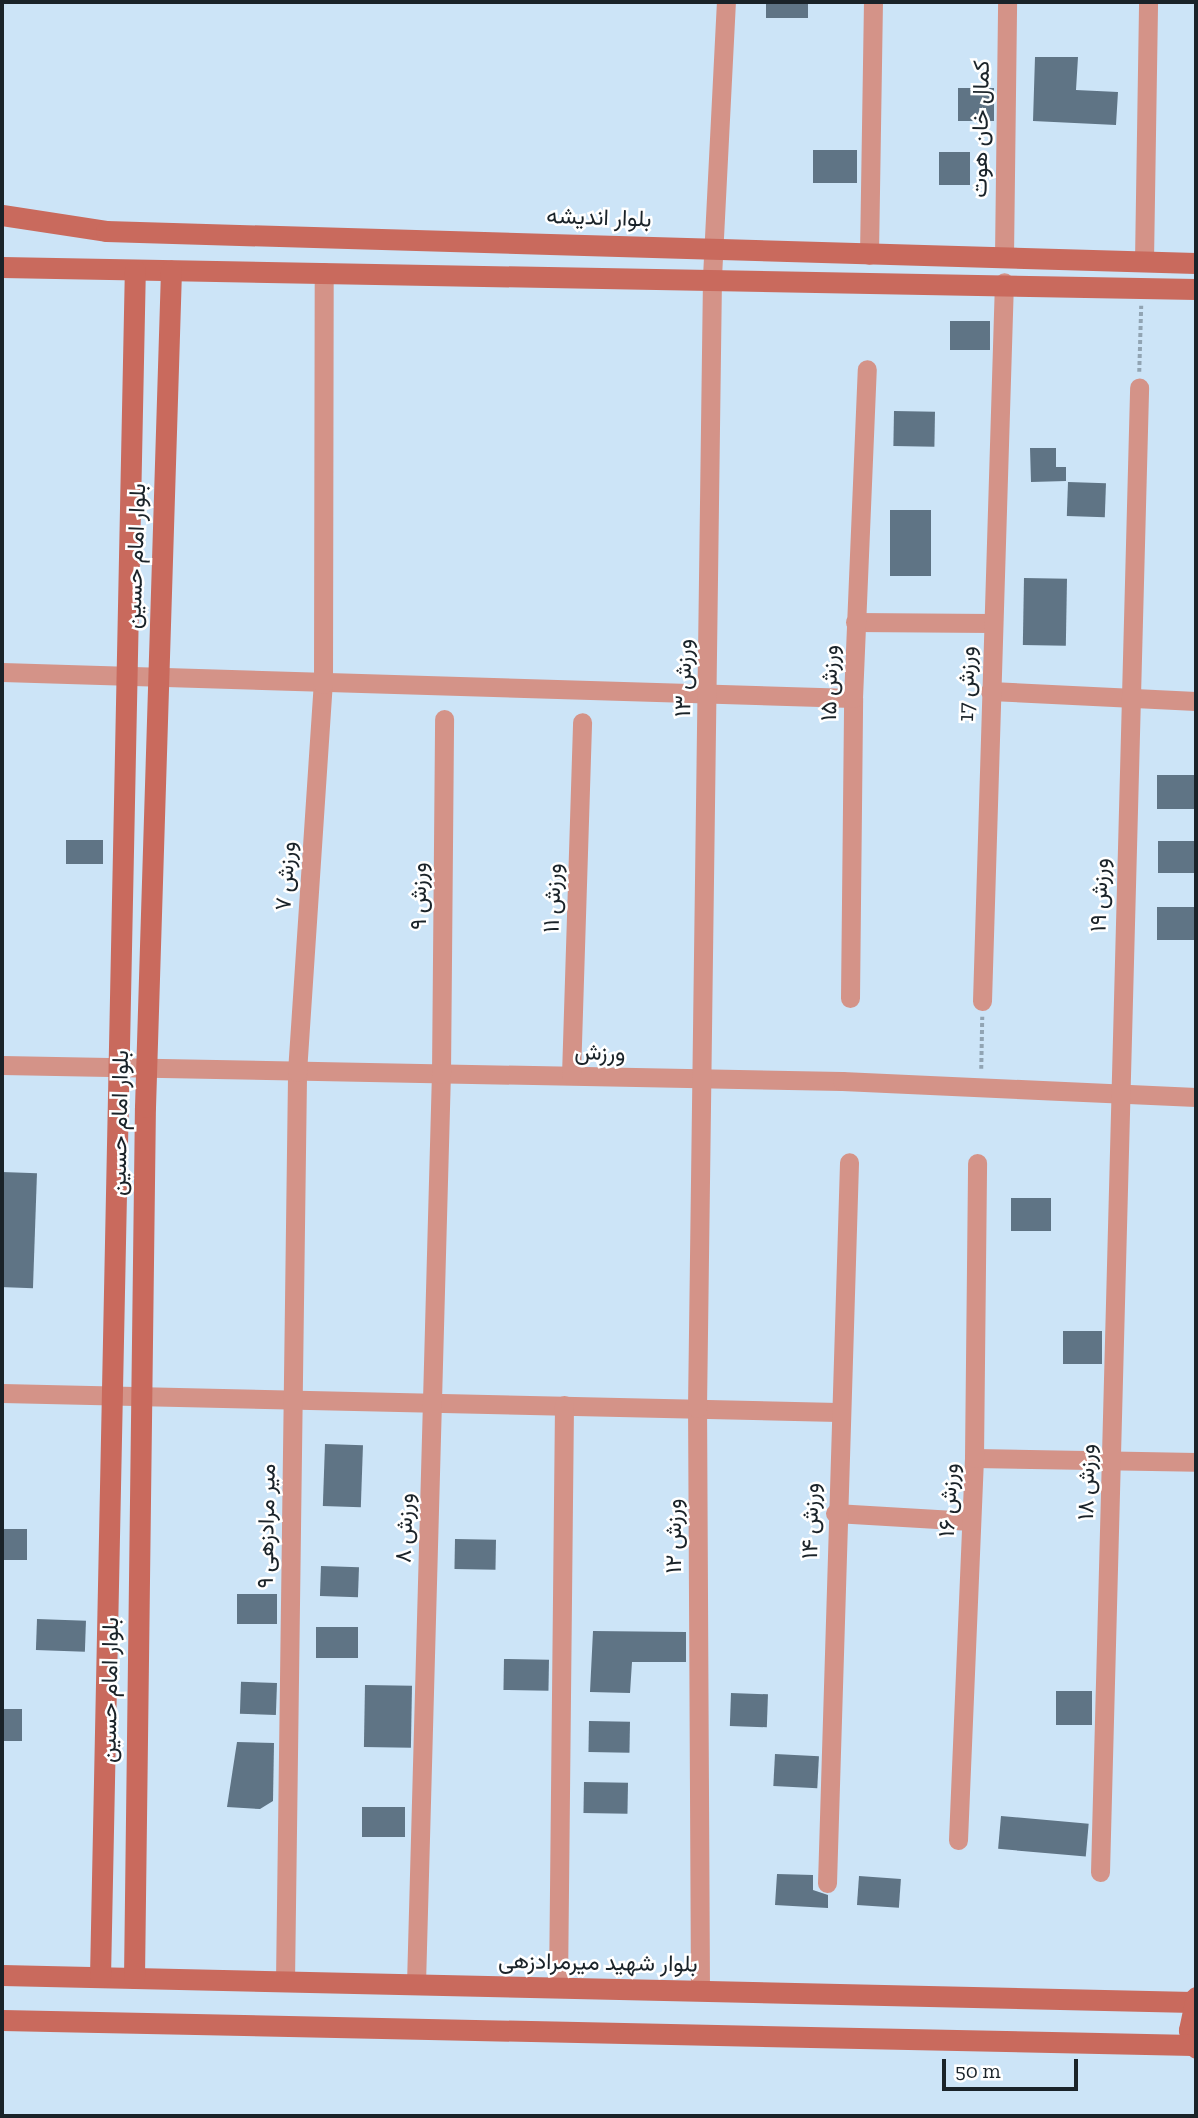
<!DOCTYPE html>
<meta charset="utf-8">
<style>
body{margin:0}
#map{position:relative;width:1198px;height:2118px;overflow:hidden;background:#cce4f7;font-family:"Zilla Slab",Vazirmatn,serif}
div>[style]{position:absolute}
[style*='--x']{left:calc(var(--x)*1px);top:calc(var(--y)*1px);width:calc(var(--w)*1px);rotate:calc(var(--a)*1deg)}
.building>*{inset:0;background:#5f7485;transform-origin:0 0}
.path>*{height:3.5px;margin-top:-1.75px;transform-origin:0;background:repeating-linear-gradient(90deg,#91a4b3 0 3.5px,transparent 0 7px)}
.street>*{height:19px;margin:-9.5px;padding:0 9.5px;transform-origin:9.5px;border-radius:9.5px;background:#d49388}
.secondary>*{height:21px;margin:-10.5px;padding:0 10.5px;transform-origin:10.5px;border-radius:10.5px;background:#c96a5d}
span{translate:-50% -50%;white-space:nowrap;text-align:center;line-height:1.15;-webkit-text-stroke:5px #fff;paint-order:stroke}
.street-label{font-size:23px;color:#1a2329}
.frame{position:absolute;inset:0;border:4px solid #1a2329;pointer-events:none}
.scale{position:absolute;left:942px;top:2059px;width:136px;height:32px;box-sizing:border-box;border:4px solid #1a2329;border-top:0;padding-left:9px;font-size:21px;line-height:24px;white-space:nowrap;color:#1a2329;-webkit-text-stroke:5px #fff;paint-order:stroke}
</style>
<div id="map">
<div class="building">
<i style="left:766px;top:2px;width:42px;height:16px"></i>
<i style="clip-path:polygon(1035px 57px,1078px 57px,1076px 90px,1118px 92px,1116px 125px,1033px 121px)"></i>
<i style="left:958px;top:88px;width:36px;height:33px"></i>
<i style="left:813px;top:150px;width:44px;height:33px"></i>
<i style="left:939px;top:152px;width:31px;height:33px"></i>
<i style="left:990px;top:321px;width:29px;height:40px;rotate:90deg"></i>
<i style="left:894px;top:411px;width:41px;height:35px;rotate:1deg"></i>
<i style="clip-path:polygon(1030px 448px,1056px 448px,1056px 467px,1066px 467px,1066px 481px,1031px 482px)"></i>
<i style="left:1068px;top:482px;width:38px;height:34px;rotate:2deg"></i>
<i style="left:890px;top:510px;width:41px;height:66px"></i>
<i style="left:1024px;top:578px;width:43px;height:67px;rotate:1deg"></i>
<i style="left:1196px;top:775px;width:34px;height:39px;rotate:90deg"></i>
<i style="left:66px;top:840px;width:37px;height:24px"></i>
<i style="left:1158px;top:841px;width:38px;height:32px"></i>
<i style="left:1157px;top:907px;width:37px;height:33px"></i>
<i style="left:2px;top:1172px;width:35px;height:115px;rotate:2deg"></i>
<i style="left:1011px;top:1198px;width:40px;height:33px"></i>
<i style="left:1063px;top:1331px;width:39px;height:33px"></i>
<i style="left:325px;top:1444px;width:38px;height:62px;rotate:2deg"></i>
<i style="left:2px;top:1529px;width:25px;height:31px"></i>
<i style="left:455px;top:1539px;width:41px;height:30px;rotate:1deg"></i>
<i style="left:321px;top:1566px;width:38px;height:30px;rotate:2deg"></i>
<i style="left:237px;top:1594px;width:40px;height:30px"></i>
<i style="left:37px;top:1619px;width:49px;height:31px;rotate:2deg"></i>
<i style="left:316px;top:1627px;width:42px;height:31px"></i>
<i style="clip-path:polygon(593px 1631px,686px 1632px,686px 1662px,632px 1662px,630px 1693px,590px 1692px)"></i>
<i style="left:504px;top:1659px;width:45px;height:31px;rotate:1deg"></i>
<i style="left:277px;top:1683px;width:32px;height:36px;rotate:92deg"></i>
<i style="left:365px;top:1685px;width:47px;height:62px;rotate:1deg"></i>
<i style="left:1092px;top:1691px;width:34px;height:36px;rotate:90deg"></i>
<i style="left:731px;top:1693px;width:37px;height:33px;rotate:2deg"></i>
<i style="left:2px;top:1709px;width:20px;height:32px"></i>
<i style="left:589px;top:1721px;width:41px;height:31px;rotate:1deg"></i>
<i style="clip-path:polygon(237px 1742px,274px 1743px,273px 1801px,260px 1809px,227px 1807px)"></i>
<i style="left:775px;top:1754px;width:44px;height:32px;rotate:3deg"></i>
<i style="left:584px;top:1782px;width:44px;height:31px;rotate:1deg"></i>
<i style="left:362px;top:1807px;width:43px;height:30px"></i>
<i style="left:1001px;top:1816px;width:88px;height:33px;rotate:5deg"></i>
<i style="clip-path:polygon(777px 1874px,813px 1875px,813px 1890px,828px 1895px,828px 1908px,775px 1905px)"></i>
<i style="left:859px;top:1876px;width:42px;height:29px;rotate:4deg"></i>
</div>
<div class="path">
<i style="--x:1139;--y:372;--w:66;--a:-88.3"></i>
<i style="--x:981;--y:1069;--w:52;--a:-88.9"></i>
</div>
<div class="street">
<i style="--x:869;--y:255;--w:253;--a:-89.1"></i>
<i style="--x:1004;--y:257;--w:255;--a:-89.3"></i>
<i style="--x:1144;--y:261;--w:259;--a:-89.1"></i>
<i style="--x:855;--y:622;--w:136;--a:0.4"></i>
<i style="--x:2;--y:672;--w:851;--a:1.75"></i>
<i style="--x:990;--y:691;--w:206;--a:2.8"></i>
<i style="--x:850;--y:998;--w:300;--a:-89.4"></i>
<i style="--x:853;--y:698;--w:329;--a:-87.6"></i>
<i style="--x:982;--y:1001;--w:719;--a:-88.25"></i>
<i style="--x:2;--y:1065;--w:840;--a:1.09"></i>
<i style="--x:842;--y:1081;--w:354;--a:2.6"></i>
<i style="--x:571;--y:1075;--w:353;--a:-88.2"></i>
<i style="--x:2;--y:1393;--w:836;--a:1.3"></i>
<i style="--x:974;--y:1458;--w:222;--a:1"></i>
<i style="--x:835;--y:1513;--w:136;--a:3.4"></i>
<i style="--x:958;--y:1840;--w:382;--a:-87.6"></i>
<i style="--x:974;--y:1458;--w:295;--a:-89.4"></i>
<i style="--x:1100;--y:1872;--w:1485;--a:-88.49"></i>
<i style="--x:827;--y:1883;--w:721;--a:-88.25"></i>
<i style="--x:285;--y:1981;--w:909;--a:-89.24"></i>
<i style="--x:297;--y:1072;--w:389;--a:-86.2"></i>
<i style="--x:323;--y:684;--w:412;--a:-89.9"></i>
<i style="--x:416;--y:1984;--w:910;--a:-88.43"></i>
<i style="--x:441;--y:1074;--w:355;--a:-89.5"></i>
<i style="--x:558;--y:1987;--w:582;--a:-89.41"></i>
<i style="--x:700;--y:1991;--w:583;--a:-90.29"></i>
<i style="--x:697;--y:1408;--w:1131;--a:-89.24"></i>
<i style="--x:712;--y:277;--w:275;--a:-87.1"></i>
</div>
<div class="secondary">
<i style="--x:2;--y:215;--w:105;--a:8.7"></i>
<i style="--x:106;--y:231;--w:1090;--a:1.68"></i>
<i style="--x:2;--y:267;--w:1194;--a:1.06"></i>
<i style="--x:2;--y:1975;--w:1191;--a:1.3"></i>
<i style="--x:100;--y:1977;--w:1707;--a:-88.83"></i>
<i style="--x:134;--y:1978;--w:871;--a:-89.28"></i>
<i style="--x:145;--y:1107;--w:837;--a:-88.22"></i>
<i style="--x:1196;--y:1997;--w:34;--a:102"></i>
<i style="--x:1189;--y:2030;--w:19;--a:69"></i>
<i style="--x:2;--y:2020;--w:1191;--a:1.2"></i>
</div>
<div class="street-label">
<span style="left:980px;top:129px;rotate:-89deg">کمال خان هوت</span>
<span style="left:599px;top:217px;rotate:2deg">بلوار اندیشه</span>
<span style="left:135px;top:556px;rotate:-88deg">بلوار امام حسین</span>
<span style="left:683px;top:678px;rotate:-89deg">ورزش ۱۳</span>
<span style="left:829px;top:683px;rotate:-89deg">ورزش ۱۵</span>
<span style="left:966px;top:684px;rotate:-89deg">ورزش 17</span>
<span style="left:285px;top:876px;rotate:-86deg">ورزش ۷</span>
<span style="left:1099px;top:895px;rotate:-88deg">ورزش ۱۹</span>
<span style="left:418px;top:896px;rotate:-90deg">ورزش ۹</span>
<span style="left:552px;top:898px;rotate:-88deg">ورزش ۱۱</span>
<span style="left:600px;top:1052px;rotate:2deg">ورزش</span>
<span style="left:119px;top:1123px;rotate:-89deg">بلوار امام حسین</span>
<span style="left:1086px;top:1482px;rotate:-89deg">ورزش ۱۸</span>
<span style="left:948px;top:1500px;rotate:-87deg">ورزش ۱۶</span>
<span style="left:810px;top:1521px;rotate:-89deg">ورزش ۱۴</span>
<span style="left:266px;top:1526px;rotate:-89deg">میر مرادزهی ۹</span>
<span style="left:404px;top:1528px;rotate:-88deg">ورزش ۸</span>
<span style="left:673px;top:1536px;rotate:-90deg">ورزش ۱۲</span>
<span style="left:109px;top:1690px;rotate:-89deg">بلوار امام حسین</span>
<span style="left:598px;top:1962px;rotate:1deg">بلوار شهید میرمرادزهی</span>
</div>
<div class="frame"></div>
<div class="scale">50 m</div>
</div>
